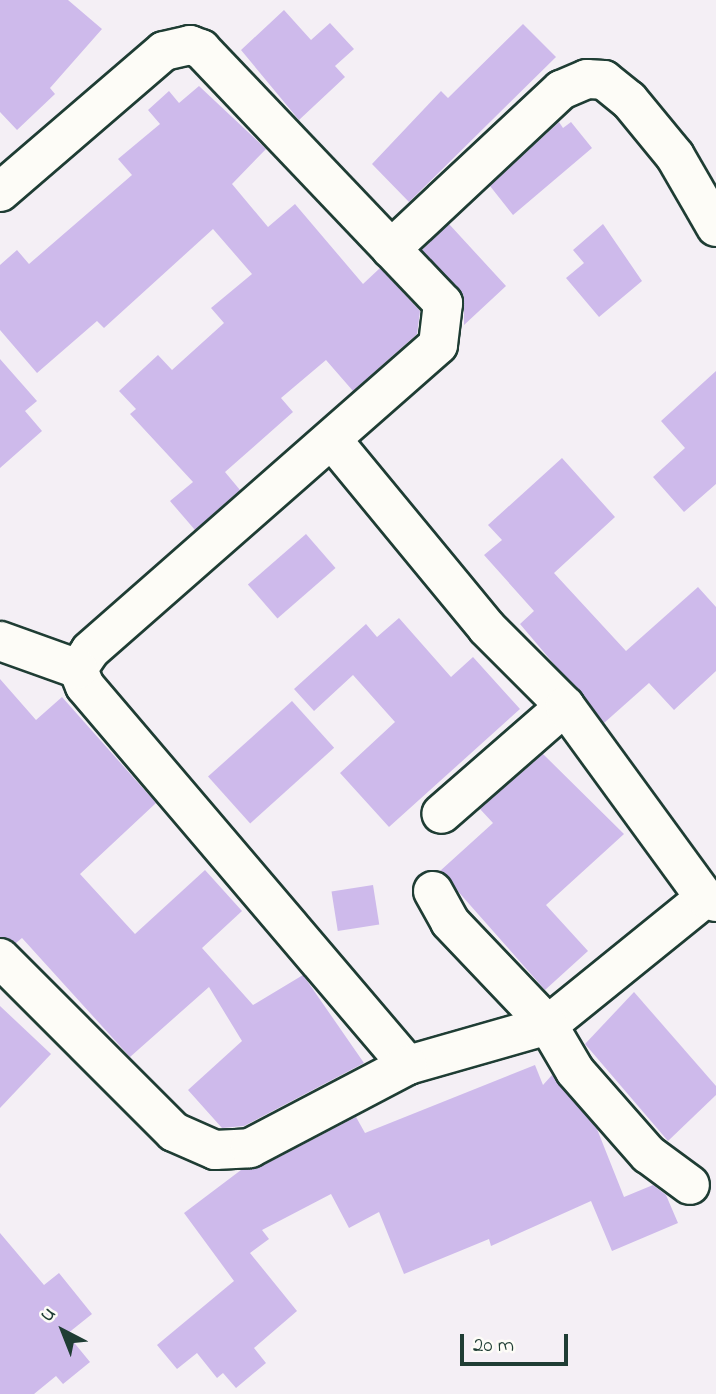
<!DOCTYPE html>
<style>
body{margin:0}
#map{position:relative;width:716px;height:1394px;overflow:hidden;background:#f4eff5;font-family:"Indie Flower",sans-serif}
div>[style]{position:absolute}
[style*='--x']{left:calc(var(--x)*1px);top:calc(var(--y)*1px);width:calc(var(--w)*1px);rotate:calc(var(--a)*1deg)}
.building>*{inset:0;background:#cebaeb;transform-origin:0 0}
.roads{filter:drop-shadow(2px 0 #1f3d34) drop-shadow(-2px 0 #1f3d34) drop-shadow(0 2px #1f3d34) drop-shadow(0 -2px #1f3d34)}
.minor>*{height:38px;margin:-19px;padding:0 19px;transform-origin:19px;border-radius:19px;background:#fdfcf7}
span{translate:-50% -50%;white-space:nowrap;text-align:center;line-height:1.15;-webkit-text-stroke:6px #fdfcf7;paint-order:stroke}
.north{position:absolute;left:28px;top:1296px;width:70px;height:70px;-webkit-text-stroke:5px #fdfcf7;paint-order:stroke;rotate:318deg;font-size:19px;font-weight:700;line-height:28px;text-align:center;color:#1f3d34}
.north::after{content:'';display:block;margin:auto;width:24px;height:32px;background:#1f3d34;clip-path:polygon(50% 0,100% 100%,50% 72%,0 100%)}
.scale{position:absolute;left:460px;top:1334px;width:108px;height:32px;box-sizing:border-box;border:4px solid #1f3d34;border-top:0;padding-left:9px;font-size:21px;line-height:24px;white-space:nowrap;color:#1f3d34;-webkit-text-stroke:5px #fdfcf7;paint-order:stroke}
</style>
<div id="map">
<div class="building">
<i style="clip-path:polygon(0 0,68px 0,102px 29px,50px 88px,55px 94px,17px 130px,0 112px)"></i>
<i style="clip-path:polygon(284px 10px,311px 40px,330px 23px,354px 49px,335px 66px,345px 77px,299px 120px,241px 50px)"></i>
<i style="clip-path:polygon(523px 24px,556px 57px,409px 202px,372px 164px,441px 91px,448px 98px)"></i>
<i style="clip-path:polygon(199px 86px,266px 149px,232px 184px,268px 227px,295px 204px,363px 284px,380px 268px,420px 311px,417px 334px,353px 391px,326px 360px,281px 398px,293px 412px,225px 472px,240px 490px,195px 530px,170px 501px,193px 482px,130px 414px,136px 409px,119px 391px,158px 355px,172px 370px,224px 323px,211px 308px,252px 274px,213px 229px,104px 328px,97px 321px,37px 373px,0 330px,0 265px,17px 250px,29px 264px,132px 175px,118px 159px,160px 124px,148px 110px,169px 91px,179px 103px)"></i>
<i style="clip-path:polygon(559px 122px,563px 128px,571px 122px,592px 148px,513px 215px,490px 186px)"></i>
<i style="clip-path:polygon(449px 224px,506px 286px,464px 325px,464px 296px,422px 250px)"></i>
<i style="clip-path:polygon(603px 224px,642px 281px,599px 317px,566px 278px,584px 263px,573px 250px)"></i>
<i style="clip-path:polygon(0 359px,37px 401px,25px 411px,42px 431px,0 468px)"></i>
<i style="clip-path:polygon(716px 371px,716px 484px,684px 512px,653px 477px,685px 448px,661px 421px)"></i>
<i style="clip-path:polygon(562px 458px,615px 517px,554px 573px,626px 651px,698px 587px,716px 607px,716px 671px,674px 710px,649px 683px,604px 723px,520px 624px,534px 611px,484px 555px,502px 540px,488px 525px)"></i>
<i style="left:306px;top:534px;width:45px;height:77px;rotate:49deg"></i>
<i style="clip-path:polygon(399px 618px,451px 677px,473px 657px,520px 709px,389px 827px,340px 773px,395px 722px,353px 675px,314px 711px,294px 689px,366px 624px,377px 637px)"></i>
<i style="clip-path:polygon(0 679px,36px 720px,62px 697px,156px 803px,80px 874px,135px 934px,205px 870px,242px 911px,202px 948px,253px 1005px,303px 975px,364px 1063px,244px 1126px,222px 1128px,188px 1090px,242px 1041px,209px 987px,130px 1057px,22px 938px,16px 943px,0 937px)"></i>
<i style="left:292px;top:701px;width:63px;height:113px;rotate:48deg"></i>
<i style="clip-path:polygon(543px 754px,624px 834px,546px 905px,588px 951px,545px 990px,440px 871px,493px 823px,480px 809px)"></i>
<i style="left:373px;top:885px;width:40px;height:42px;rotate:81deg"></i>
<i style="clip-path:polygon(634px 992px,716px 1086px,716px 1095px,668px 1141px,585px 1044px)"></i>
<i style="clip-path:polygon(0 1006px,51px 1054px,0 1108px)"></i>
<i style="clip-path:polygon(535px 1065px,543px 1085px,552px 1075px,597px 1129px,624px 1197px,653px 1185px,666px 1195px,678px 1223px,612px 1251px,591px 1201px,491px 1246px,489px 1239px,404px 1274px,379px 1212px,349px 1228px,331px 1194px,262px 1230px,269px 1239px,250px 1253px,297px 1311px,254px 1348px,266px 1363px,236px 1388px,223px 1373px,217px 1378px,197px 1353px,177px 1369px,157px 1345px,234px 1281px,184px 1213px,241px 1170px,260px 1167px,356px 1117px,365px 1133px)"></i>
<i style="clip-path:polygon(0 1233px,44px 1285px,59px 1273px,92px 1314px,67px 1334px,90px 1362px,63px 1384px,56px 1376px,34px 1394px,0 1394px)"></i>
</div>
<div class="roads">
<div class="minor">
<i style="--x:0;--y:192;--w:216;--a:-40.7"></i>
<i style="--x:164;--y:51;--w:27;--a:-13"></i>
<i style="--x:190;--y:45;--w:12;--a:20"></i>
<i style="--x:201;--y:49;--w:351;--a:46.4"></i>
<i style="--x:443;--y:303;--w:42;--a:96.8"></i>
<i style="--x:438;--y:345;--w:463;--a:138.7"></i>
<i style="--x:90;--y:651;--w:22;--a:124"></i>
<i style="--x:78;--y:669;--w:18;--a:68"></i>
<i style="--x:85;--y:686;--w:498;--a:49.6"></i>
<i style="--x:408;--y:1065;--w:146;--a:-15.9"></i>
<i style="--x:548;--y:1025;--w:202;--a:-39"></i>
<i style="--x:705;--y:898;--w:12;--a:20"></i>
<i style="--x:391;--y:249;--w:233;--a:-43.1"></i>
<i style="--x:561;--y:90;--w:28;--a:-23"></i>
<i style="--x:587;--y:79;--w:17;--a:3"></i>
<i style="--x:604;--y:80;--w:32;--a:39"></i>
<i style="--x:629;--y:100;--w:72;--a:50.6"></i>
<i style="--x:675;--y:156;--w:82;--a:60"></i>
<i style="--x:333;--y:441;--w:242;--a:50.5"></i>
<i style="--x:487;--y:628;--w:110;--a:45"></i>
<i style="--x:565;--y:706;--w:164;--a:138.9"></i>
<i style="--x:0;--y:641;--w:83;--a:19.7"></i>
<i style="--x:565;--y:706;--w:238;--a:53.9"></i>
<i style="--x:433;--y:891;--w:35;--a:61"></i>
<i style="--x:450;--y:922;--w:142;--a:46.4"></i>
<i style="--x:548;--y:1025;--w:53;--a:59.6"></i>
<i style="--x:575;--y:1071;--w:111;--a:48.7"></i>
<i style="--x:648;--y:1154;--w:52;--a:36.4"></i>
<i style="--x:0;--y:958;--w:246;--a:45"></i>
<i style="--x:174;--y:1132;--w:45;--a:23.7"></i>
<i style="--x:215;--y:1150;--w:35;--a:-3"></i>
<i style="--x:250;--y:1148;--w:178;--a:-27.7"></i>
</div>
</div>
<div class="north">U</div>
<div class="scale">20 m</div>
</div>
